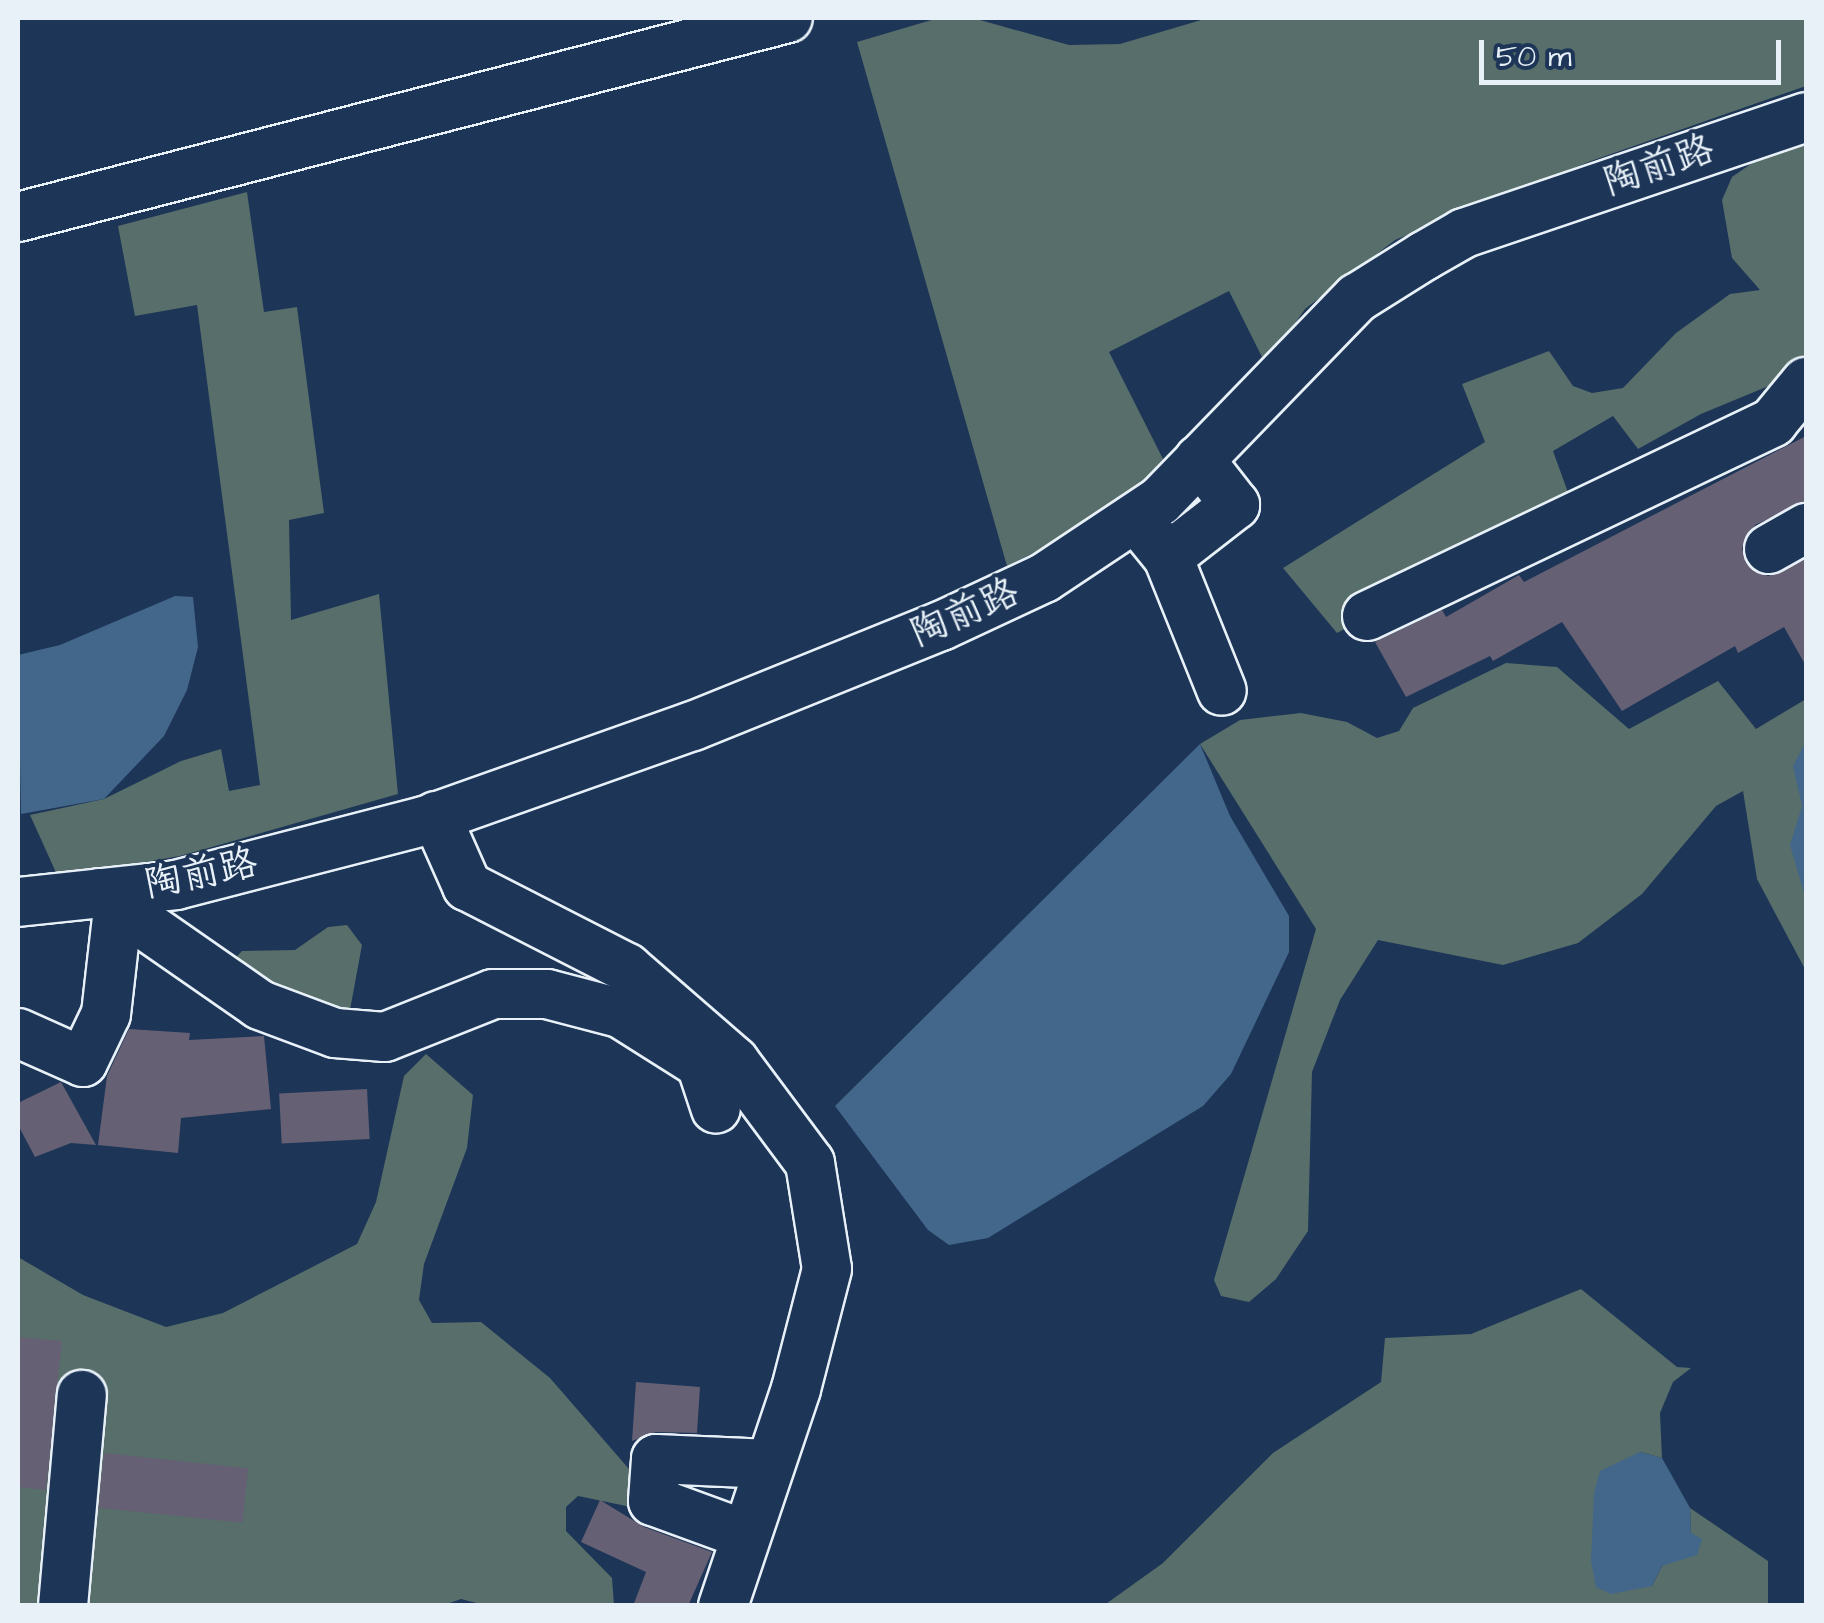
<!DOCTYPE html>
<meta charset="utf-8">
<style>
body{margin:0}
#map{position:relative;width:1824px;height:1623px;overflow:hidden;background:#1d3557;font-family:"Architects Daughter","LXGW WenKai TC",sans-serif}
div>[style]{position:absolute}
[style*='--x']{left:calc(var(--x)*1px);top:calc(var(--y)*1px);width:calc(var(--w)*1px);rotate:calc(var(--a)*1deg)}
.green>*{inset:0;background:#576e6a}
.water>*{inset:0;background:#43678a}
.building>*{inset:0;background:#656074;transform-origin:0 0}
.roads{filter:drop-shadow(2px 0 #e8f1f8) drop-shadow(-2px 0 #e8f1f8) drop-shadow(0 2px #e8f1f8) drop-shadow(0 -2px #e8f1f8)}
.minor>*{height:48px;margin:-24px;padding:0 24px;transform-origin:24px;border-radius:24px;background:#1d3557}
span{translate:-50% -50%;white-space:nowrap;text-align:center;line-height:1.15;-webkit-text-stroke:8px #1d3557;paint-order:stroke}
.street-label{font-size:38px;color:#e8f1f8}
.frame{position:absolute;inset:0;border:20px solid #e8f1f8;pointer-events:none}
.scale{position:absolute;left:1479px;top:40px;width:302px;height:45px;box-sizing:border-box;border:5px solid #e8f1f8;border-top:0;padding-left:12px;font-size:30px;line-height:35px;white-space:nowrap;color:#e8f1f8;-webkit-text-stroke:8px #1d3557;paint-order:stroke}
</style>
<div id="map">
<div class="green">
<i style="clip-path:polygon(1208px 18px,1806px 18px,1806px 86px,1591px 161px,1395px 240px,1305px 309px,1266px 365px,1229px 291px,1109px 352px,1163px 459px,1130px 495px,1080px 530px,1007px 566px,857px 42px,935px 19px,980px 20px,1069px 45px,1120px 44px)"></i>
<i style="clip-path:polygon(1806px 136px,1806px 352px,1790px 377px,1701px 414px,1638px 449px,1613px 416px,1553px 451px,1574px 509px,1337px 633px,1283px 568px,1485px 442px,1462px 384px,1549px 351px,1573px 386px,1592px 393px,1623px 388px,1676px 333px,1730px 294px,1760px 290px,1732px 258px,1722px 200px,1732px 177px,1778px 145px)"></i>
<i style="clip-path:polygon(247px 192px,264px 312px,297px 307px,324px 513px,289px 520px,291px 620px,379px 594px,398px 794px,180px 856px,58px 877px,30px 815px,104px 799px,181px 761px,221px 749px,229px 791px,260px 785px,197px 305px,135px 316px,118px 226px)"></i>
<i style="clip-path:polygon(1506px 663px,1557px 667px,1629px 729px,1718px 681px,1756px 729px,1806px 699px,1806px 971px,1757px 879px,1743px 791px,1716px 806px,1642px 894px,1578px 943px,1503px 965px,1378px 940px,1340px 1000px,1312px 1072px,1308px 1231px,1276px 1279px,1249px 1302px,1221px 1296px,1214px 1280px,1316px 929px,1200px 744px,1240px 720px,1301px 713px,1347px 722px,1377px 738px,1399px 731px,1413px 708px)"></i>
<i style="clip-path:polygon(347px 925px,362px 945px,350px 1010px,358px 1019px,225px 969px,242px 951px,295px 950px,328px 927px)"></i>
<i style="clip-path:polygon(426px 1054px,473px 1095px,467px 1148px,424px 1264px,419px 1300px,432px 1323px,481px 1322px,550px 1378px,629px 1469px,631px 1507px,578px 1496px,566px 1507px,566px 1531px,612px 1578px,614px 1605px,488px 1606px,461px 1599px,441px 1606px,18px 1605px,18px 1257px,83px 1295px,166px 1327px,223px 1313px,357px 1244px,376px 1202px,404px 1076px)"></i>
<i style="clip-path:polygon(1581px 1289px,1677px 1367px,1691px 1368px,1673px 1382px,1660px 1413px,1662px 1458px,1640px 1452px,1652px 1586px,1662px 1566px,1682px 1555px,1691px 1533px,1690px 1508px,1768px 1561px,1768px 1605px,1103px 1606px,1163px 1563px,1273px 1453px,1381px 1382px,1385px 1338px,1471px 1334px)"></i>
</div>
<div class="water">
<i style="clip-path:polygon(175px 596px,193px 597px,198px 647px,187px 690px,164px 736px,104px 799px,21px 814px,18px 655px,60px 645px)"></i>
<i style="clip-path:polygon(1806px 741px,1806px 900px,1790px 845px,1802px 806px,1793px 766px)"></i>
<i style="clip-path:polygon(1200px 744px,1230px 816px,1289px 916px,1289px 952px,1231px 1074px,1203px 1106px,988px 1238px,949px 1245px,928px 1230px,835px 1106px)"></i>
<i style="clip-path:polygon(1640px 1452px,1662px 1458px,1690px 1508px,1691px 1533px,1702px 1539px,1697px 1555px,1662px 1566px,1652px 1586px,1611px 1594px,1596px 1587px,1591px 1561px,1594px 1493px,1600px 1471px)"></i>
</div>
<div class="building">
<i style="clip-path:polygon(1806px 436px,1806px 501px,1755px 525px,1742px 548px,1746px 563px,1768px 576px,1806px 559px,1806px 666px,1784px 627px,1738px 653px,1735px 646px,1622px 711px,1562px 622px,1493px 661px,1490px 656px,1406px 697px,1375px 642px,1442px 610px,1446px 617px,1519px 575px,1524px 582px)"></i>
<i style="clip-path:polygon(129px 1029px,190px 1033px,189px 1040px,264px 1036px,271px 1109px,181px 1118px,178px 1153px,98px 1145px,107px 1076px)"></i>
<i style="clip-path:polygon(61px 1082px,96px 1145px,71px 1143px,35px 1157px,18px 1125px,18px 1103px)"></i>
<i style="left:367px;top:1089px;width:50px;height:88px;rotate:87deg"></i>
<i style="clip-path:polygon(18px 1337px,62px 1341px,46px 1490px,18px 1487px)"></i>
<i style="clip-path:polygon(636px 1382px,700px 1387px,697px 1433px,656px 1432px,632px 1441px)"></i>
<i style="left:104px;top:1453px;width:145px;height:55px;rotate:6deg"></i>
<i style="clip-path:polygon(600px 1500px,644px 1527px,712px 1552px,688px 1606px,633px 1606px,646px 1572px,581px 1542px)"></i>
</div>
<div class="roads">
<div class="minor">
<i style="--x:18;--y:217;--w:795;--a:-14.49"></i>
<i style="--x:1137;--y:519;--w:49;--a:50.8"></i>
<i style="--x:1168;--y:557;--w:144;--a:68.1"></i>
<i style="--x:1769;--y:549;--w:43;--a:-29.6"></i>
<i style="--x:1168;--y:557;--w:85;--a:-37.8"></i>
<i style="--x:1235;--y:505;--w:58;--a:-128"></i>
<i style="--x:1367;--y:616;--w:450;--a:-25.5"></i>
<i style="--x:1773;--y:422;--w:52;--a:-50.5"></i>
<i style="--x:436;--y:816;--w:77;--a:66.1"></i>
<i style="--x:467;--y:886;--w:180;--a:27.1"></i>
<i style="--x:627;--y:968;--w:142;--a:41"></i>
<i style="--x:734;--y:1061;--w:127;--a:53.3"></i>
<i style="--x:810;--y:1163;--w:107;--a:80.9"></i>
<i style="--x:827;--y:1269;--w:124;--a:104.5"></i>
<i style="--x:796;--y:1389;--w:229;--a:108.6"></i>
<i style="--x:99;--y:893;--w:196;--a:34.8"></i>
<i style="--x:260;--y:1005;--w:80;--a:20.5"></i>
<i style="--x:335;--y:1033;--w:50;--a:4.6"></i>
<i style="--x:385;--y:1037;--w:116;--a:-21.7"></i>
<i style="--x:493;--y:994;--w:54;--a:0"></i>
<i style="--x:547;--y:994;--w:75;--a:14.6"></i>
<i style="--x:620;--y:1013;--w:96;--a:32.2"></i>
<i style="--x:701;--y:1064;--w:47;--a:71.6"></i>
<i style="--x:18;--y:902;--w:159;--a:-6.1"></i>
<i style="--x:176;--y:885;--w:256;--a:-14.5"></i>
<i style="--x:424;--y:821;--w:285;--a:-19.5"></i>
<i style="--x:693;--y:726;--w:267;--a:-22"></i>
<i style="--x:941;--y:626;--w:114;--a:-25"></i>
<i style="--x:1044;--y:578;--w:139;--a:-33.6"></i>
<i style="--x:1160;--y:501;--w:283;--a:-45.9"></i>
<i style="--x:1357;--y:298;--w:79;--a:-32.1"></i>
<i style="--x:1424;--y:256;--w:46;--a:-29.9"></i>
<i style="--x:1464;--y:233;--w:361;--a:-18.7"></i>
<i style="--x:18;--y:1033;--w:71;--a:24"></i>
<i style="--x:83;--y:1062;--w:53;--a:-64.4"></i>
<i style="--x:106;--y:1014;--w:107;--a:-83.5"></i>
<i style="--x:746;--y:1535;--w:99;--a:-159.9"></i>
<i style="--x:653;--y:1501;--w:42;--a:-85.9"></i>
<i style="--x:656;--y:1459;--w:114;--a:2.5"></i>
<i style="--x:63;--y:1606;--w:212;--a:-84.9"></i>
</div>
</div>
<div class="street-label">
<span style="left:1659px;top:167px;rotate:-19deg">陶前路</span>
<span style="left:965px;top:614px;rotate:-24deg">陶前路</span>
<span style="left:201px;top:875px;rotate:-12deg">陶前路</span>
</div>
<div class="frame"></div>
<div class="scale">50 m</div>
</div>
